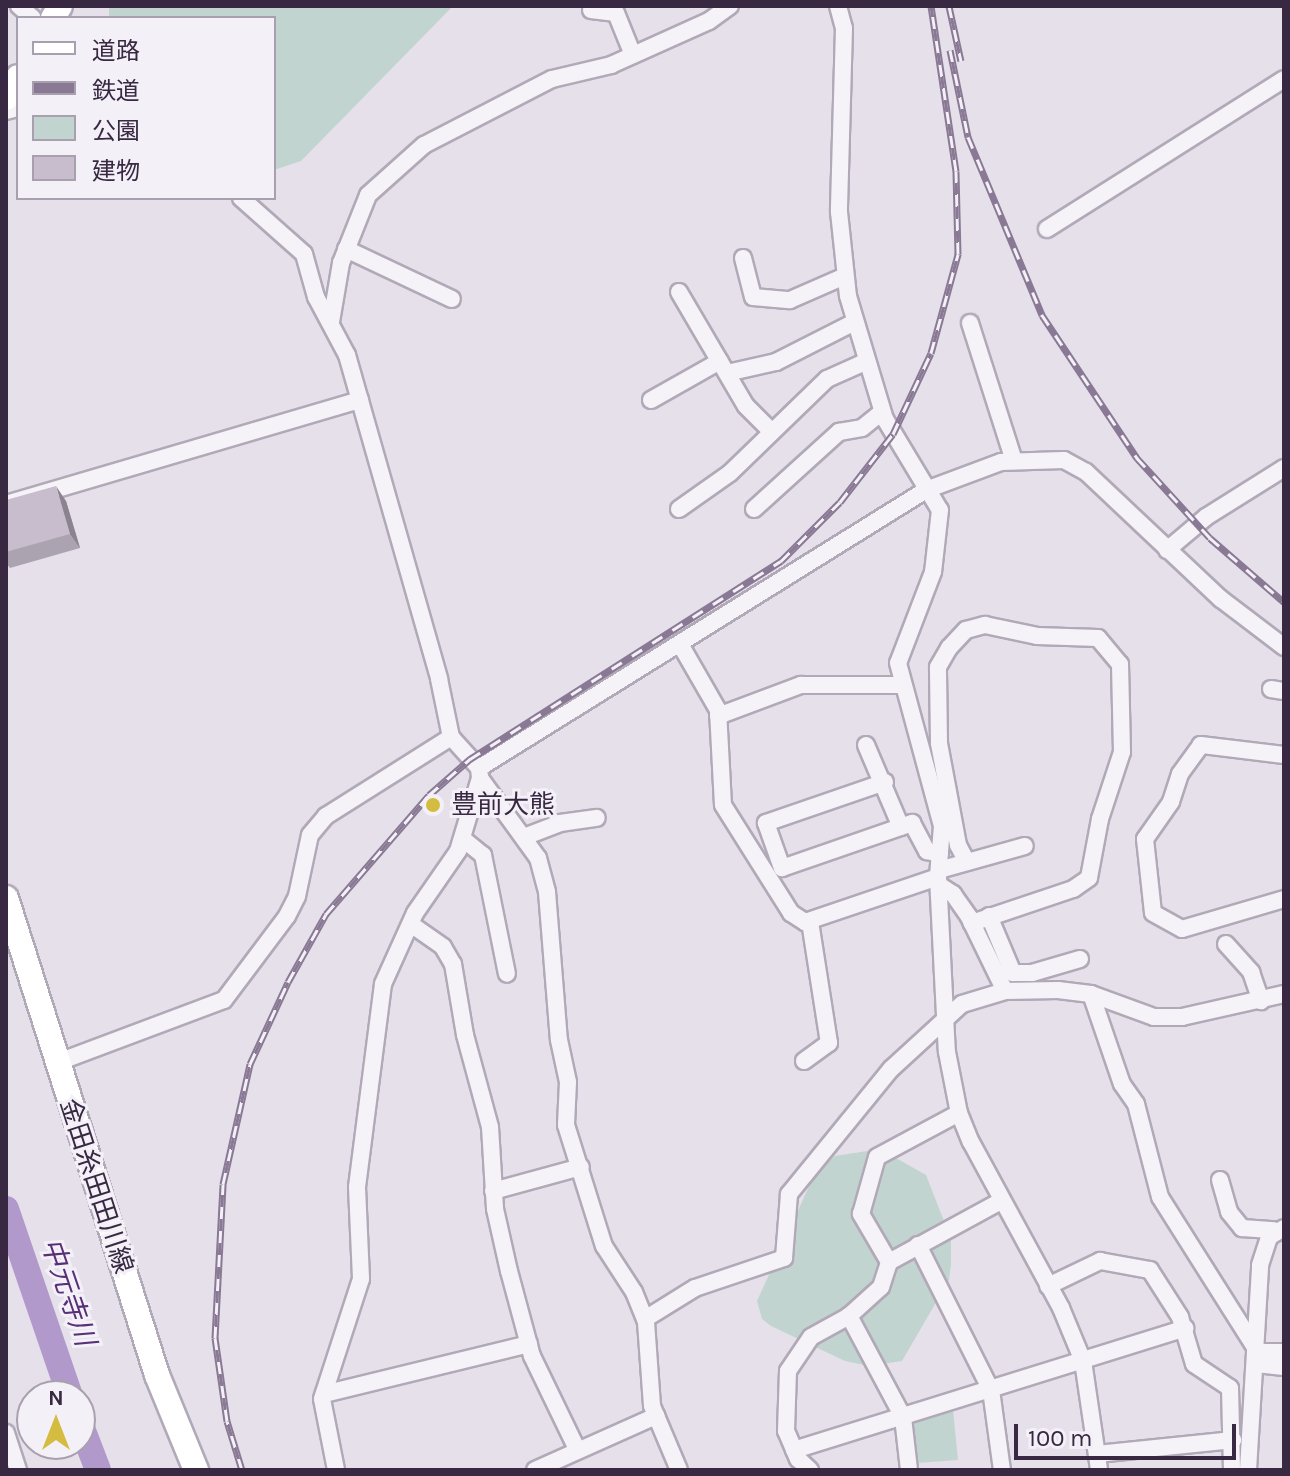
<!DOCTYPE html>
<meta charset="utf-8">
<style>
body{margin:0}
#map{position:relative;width:1290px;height:1476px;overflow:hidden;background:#e6e0ea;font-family:Karla,"Noto Sans JP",sans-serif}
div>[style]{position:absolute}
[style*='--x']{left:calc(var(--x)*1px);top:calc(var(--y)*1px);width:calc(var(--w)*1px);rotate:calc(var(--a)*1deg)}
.green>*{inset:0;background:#c1d4cf}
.river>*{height:26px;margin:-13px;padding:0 13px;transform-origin:13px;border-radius:13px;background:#b299cb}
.roads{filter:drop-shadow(2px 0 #b2a9b8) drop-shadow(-2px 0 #b2a9b8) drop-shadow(0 2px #b2a9b8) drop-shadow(0 -2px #b2a9b8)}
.street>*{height:16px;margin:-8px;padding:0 8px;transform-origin:8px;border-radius:8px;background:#f6f3f8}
.secondary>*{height:24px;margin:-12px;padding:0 12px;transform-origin:12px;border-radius:12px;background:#fff}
.rail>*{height:7px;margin-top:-3.5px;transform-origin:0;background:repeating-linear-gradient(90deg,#f4f0f7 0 12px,#897994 0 24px);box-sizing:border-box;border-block:2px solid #897994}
.wall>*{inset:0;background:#aba3b0}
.shaded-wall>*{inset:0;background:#8b8490}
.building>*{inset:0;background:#c7bdcd}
.dots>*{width:22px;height:22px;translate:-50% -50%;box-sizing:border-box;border:4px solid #f4f0f7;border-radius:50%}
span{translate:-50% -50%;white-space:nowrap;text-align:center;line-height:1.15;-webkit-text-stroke:6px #f4f0f7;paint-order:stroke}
.poi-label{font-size:26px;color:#382842}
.left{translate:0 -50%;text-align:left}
.street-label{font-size:26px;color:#382842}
.water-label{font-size:28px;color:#573077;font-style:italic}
.frame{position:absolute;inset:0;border:8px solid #382842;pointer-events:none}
.legend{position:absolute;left:16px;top:16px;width:260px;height:184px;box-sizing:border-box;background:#f4f0f7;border:2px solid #a9a0af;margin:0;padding:10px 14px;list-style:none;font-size:24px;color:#382842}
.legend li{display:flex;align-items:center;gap:16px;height:40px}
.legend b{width:40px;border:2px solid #a9a0af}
.north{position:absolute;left:16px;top:1380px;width:80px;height:80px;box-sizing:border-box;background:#f4f0f7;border:2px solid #a9a0af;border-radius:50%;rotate:0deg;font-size:22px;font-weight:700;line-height:32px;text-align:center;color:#382842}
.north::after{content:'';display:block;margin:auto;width:28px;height:36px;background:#d4bc40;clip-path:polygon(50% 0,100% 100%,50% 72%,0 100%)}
.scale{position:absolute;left:1014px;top:1424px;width:222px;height:36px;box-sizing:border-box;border:4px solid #382842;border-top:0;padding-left:10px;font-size:24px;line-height:28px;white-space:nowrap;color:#382842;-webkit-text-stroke:6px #f4f0f7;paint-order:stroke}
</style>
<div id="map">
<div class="green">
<i style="clip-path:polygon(109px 6px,453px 6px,301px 161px,274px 170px,274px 18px,109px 18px)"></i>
<i style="clip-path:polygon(880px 1149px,926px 1175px,951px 1239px,951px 1264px,949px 1280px,902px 1361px,869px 1366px,845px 1361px,771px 1326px,762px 1319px,757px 1301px,815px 1173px,835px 1156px)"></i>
<i style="clip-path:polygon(953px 1410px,958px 1460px,916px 1463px,912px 1424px)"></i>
</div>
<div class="river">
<i style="--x:6;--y:1209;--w:198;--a:71.1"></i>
<i style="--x:80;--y:1423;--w:50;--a:69"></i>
</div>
<div class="roads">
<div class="street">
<i style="--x:19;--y:6;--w:18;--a:41"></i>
<i style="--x:838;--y:6;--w:23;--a:75"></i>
<i style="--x:844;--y:28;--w:184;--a:91.6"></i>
<i style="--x:839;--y:212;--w:84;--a:83.9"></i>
<i style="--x:848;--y:296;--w:128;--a:73.3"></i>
<i style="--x:885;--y:419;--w:106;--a:58.9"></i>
<i style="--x:940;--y:510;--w:62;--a:96.4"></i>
<i style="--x:933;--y:572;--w:97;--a:111"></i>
<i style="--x:898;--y:663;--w:169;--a:74.9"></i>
<i style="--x:942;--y:826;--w:51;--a:94.5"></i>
<i style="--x:938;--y:877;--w:175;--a:87.1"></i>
<i style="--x:947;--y:1052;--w:62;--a:78.9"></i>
<i style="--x:959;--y:1113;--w:31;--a:68"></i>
<i style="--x:971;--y:1142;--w:189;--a:61.5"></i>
<i style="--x:1061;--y:1308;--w:57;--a:67.5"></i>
<i style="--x:1083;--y:1361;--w:110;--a:81.6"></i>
<i style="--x:591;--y:10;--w:25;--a:7"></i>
<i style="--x:616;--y:13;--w:45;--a:68"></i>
<i style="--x:6;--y:111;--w:12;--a:-14"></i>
<i style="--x:241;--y:198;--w:84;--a:41.6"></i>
<i style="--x:304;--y:254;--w:45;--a:74.4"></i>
<i style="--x:316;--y:297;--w:66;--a:61.9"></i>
<i style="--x:347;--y:355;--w:337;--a:74.1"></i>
<i style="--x:439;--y:679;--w:59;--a:78.3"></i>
<i style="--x:451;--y:737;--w:42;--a:47.9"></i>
<i style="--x:479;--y:768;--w:10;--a:84"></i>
<i style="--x:480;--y:778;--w:76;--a:106.8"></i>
<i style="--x:458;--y:851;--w:75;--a:124.7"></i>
<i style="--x:415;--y:913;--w:78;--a:114.3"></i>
<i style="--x:383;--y:984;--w:205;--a:97.3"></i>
<i style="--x:357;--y:1187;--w:92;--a:87.5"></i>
<i style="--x:361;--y:1279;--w:126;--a:108"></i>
<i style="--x:322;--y:1399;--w:72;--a:78.8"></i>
<i style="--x:1047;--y:229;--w:280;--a:-32.3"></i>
<i style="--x:346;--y:249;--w:117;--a:25.3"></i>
<i style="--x:743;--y:258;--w:40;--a:75.6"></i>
<i style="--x:753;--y:297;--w:37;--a:5"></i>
<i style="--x:790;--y:300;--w:60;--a:-23.6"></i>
<i style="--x:679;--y:292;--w:132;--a:59.6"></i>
<i style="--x:746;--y:406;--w:35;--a:45"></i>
<i style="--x:331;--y:322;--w:60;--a:-80.4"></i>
<i style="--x:341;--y:263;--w:73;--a:-68.3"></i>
<i style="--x:368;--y:195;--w:75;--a:-41.8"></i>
<i style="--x:424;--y:145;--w:144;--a:-27.3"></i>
<i style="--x:552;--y:79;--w:61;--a:-13.3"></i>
<i style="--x:611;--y:65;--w:107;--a:-24.2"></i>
<i style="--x:709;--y:21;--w:26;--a:-36"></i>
<i style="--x:970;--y:323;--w:145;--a:72.3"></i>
<i style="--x:727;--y:373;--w:50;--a:-12.7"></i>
<i style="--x:776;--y:362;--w:89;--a:-26.9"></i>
<i style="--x:651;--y:400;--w:79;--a:-29.5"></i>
<i style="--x:6;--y:504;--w:369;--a:-16.4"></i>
<i style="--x:679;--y:509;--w:62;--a:-35.2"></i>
<i style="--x:730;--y:473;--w:135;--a:-44.1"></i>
<i style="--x:827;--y:379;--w:42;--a:-24.1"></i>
<i style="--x:754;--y:509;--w:115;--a:-42.2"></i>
<i style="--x:839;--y:432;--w:23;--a:-10"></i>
<i style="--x:862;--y:428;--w:26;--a:-39"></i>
<i style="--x:1167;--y:550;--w:51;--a:-40.2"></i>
<i style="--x:1206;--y:517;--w:92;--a:-32.1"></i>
<i style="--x:680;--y:644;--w:76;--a:60.1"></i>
<i style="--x:718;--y:710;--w:95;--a:87"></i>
<i style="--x:723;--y:805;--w:128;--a:57.8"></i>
<i style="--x:791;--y:913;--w:17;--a:33"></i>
<i style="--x:805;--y:922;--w:140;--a:-18.7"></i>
<i style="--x:1271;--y:689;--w:13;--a:9"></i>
<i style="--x:718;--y:716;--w:89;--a:-20.5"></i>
<i style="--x:801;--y:685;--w:100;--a:0"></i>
<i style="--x:866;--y:745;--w:89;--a:66.9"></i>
<i style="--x:1284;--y:755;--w:84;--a:-173.1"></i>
<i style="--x:1201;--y:745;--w:36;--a:126"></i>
<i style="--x:1180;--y:774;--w:29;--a:108"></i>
<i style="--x:1171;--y:802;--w:45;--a:125.1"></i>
<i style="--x:1145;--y:839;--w:74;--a:83.8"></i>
<i style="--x:1153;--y:913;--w:33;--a:29"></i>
<i style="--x:1182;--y:929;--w:106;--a:-16.4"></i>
<i style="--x:479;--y:768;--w:526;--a:-31.88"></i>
<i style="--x:926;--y:490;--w:80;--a:-20.5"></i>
<i style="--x:1001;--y:462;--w:63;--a:-1.8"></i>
<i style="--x:1064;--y:460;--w:25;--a:29"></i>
<i style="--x:1086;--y:472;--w:185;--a:43.3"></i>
<i style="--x:1221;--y:599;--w:79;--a:37.3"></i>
<i style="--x:480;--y:778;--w:99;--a:54.1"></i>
<i style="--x:538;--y:858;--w:35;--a:75"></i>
<i style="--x:547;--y:892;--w:148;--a:85.4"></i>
<i style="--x:559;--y:1040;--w:43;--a:77.9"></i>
<i style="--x:568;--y:1082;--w:43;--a:92.7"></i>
<i style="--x:566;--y:1125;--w:127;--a:72.6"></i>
<i style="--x:604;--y:1246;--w:55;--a:56.9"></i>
<i style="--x:634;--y:1292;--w:32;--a:68"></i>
<i style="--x:646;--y:1322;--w:84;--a:85.9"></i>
<i style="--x:652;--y:1406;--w:69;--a:67.1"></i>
<i style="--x:885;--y:782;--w:126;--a:161"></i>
<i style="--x:766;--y:823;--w:48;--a:70.4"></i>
<i style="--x:782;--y:868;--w:138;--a:-19.1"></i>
<i style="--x:912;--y:823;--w:32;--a:62"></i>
<i style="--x:927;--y:851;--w:13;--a:13"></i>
<i style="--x:524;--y:837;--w:39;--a:-21"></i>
<i style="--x:560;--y:823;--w:37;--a:-8"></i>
<i style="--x:463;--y:839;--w:26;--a:39"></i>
<i style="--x:483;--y:855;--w:121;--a:78.6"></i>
<i style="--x:967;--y:862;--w:19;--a:-118"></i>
<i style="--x:958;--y:845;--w:104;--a:-100.6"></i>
<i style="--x:939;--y:743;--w:76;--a:-90.8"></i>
<i style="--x:938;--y:667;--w:22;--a:-60"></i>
<i style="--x:949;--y:648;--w:25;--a:-47"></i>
<i style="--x:966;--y:630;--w:20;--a:-15"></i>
<i style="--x:985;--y:625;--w:53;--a:11.9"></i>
<i style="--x:1037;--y:636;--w:61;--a:1.9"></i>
<i style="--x:1098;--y:638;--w:34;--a:50"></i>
<i style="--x:1120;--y:664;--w:88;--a:88.7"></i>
<i style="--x:1122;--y:752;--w:71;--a:108.2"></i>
<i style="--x:1100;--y:819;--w:60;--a:100.6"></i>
<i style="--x:1089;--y:878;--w:19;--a:145"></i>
<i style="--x:1073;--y:889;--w:107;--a:161.4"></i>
<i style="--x:939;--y:870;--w:89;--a:-15.6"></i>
<i style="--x:939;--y:885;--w:17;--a:33"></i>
<i style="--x:953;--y:894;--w:28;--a:55"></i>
<i style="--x:969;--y:917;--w:82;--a:64.1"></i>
<i style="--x:989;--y:916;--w:62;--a:67.2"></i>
<i style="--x:1013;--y:973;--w:19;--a:0"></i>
<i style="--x:1032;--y:973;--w:50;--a:-16.3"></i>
<i style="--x:412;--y:925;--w:38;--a:35"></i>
<i style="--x:443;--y:947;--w:20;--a:60"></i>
<i style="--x:453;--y:964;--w:72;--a:80.4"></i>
<i style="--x:465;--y:1035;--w:95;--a:74.8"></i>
<i style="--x:490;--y:1127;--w:82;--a:86.5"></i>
<i style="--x:495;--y:1209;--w:64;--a:77.3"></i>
<i style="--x:509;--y:1271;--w:88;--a:74.9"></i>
<i style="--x:532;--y:1356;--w:103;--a:64.2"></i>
<i style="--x:1226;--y:944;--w:38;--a:48"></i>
<i style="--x:1251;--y:972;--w:31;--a:71"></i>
<i style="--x:1091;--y:994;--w:95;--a:71"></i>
<i style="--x:1122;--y:1084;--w:24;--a:55"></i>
<i style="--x:1136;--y:1104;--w:96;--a:75.5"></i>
<i style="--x:1160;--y:1197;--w:178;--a:57.7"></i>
<i style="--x:804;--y:1061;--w:31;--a:-36"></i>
<i style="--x:829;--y:1043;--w:123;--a:-98.9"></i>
<i style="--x:56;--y:1063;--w:179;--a:-20.6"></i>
<i style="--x:224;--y:1000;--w:105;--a:-53.1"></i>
<i style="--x:287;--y:916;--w:22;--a:-63"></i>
<i style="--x:297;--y:896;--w:62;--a:-78"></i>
<i style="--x:310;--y:835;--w:25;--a:-50"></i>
<i style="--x:326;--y:816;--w:148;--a:-32.3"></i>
<i style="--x:1220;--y:1180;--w:33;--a:74"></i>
<i style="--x:1229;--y:1212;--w:21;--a:51"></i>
<i style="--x:1242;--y:1228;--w:32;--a:4"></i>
<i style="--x:493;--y:1191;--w:91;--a:-15.3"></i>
<i style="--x:918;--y:1245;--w:162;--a:63.3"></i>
<i style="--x:991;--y:1390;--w:81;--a:82.2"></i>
<i style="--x:889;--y:1262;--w:56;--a:-120.3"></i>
<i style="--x:861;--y:1214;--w:59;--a:-74.3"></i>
<i style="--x:877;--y:1157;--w:93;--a:-28.2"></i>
<i style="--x:1048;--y:1286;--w:58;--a:-25.7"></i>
<i style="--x:1100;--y:1261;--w:51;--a:10.2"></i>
<i style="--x:1150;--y:1270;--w:56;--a:57.4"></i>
<i style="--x:1180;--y:1317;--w:49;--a:73.4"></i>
<i style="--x:1194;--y:1364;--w:43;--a:33.7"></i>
<i style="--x:1230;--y:1388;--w:82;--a:88.6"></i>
<i style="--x:645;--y:1319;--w:59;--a:-31.8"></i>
<i style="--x:695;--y:1288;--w:94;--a:-18.6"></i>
<i style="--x:784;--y:1258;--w:64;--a:-85.5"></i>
<i style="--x:789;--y:1194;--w:161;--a:-50.8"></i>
<i style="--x:891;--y:1069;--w:96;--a:-42.5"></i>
<i style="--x:962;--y:1004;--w:45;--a:-16.8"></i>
<i style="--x:1005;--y:991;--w:53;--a:-1.1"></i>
<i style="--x:1058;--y:990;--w:33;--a:7"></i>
<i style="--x:1091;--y:994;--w:67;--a:20.1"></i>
<i style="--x:1154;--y:1017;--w:28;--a:0"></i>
<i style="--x:1182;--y:1017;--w:105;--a:-12.7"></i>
<i style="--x:1255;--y:1352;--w:29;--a:0"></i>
<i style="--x:1256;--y:1364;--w:28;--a:6"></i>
<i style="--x:324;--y:1394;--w:211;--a:-13.7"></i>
<i style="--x:6;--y:1433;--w:39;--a:72"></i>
<i style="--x:794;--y:1450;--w:410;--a:-17.3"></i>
<i style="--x:1097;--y:1454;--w:137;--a:-5.9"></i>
<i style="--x:535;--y:1470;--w:133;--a:-24.1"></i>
<i style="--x:810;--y:1470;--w:16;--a:-137"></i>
<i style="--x:798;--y:1459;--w:30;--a:-113"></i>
<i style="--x:786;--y:1431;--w:60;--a:-88.1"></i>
<i style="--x:788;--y:1371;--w:41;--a:-55.9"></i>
<i style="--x:811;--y:1337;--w:43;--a:-28.9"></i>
<i style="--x:909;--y:1470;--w:53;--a:-96.5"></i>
<i style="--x:903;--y:1417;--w:115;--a:-118.1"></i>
<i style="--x:849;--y:1316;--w:43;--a:-42.2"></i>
<i style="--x:881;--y:1287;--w:26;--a:-72"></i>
<i style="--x:889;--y:1262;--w:128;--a:-28.6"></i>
<i style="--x:1248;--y:1470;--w:205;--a:-86.6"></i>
<i style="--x:1260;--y:1265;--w:29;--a:-72"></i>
<i style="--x:1269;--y:1237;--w:17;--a:-31"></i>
</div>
<div class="secondary">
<i style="--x:53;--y:18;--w:14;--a:-60"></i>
<i style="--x:6;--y:98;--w:24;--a:-60"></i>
<i style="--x:6;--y:898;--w:500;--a:72.43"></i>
<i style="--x:157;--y:1375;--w:103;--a:67.7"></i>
</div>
</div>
<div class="rail">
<i style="--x:949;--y:6;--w:56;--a:77.7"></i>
<i style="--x:950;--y:50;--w:89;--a:78.3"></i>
<i style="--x:968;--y:137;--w:193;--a:67.4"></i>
<i style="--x:1042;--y:315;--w:172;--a:56.4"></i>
<i style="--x:1137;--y:458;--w:108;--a:47.6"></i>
<i style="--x:1210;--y:538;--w:98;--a:40.9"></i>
<i style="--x:242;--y:1470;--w:51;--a:-107"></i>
<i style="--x:227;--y:1421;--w:84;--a:-98.2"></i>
<i style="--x:215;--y:1338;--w:154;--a:-87"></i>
<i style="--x:223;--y:1184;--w:123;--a:-77.3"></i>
<i style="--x:250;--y:1064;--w:90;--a:-65.1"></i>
<i style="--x:288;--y:982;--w:78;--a:-60.8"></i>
<i style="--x:326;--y:914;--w:157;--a:-49.1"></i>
<i style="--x:429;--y:795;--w:55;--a:-41.3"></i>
<i style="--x:470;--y:759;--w:369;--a:-32.5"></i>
<i style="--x:781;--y:561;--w:83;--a:-45"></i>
<i style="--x:840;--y:502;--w:86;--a:-52.1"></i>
<i style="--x:893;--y:434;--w:89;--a:-64.9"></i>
<i style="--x:931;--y:353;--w:103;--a:-74.7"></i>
<i style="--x:958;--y:254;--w:83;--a:-91.4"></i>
<i style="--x:956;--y:171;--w:167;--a:-98.6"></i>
</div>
<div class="wall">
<i style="clip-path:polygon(6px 500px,66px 501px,80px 548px,10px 568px,6px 563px)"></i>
</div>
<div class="shaded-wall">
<i style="clip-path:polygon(56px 486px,66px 501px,80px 548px,70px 534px)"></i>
</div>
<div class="building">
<i style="clip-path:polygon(56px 486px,70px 534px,6px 552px,6px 500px)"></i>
</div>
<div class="dots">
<i style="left:433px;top:805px;background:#d4bc40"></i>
</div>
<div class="poi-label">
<span class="left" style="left:451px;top:805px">豊前大熊</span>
</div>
<div class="street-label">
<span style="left:96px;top:1186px;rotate:72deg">金田糸田田川線</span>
</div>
<div class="water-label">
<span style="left:68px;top:1292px;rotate:71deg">中元寺川</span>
</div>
<div class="frame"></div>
<ul class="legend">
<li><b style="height:10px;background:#fff"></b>道路</li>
<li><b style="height:10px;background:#897994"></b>鉄道</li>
<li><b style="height:22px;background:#c1d4cf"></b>公園</li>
<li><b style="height:22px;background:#c7bdcd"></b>建物</li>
</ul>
<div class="north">N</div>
<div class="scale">100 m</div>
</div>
